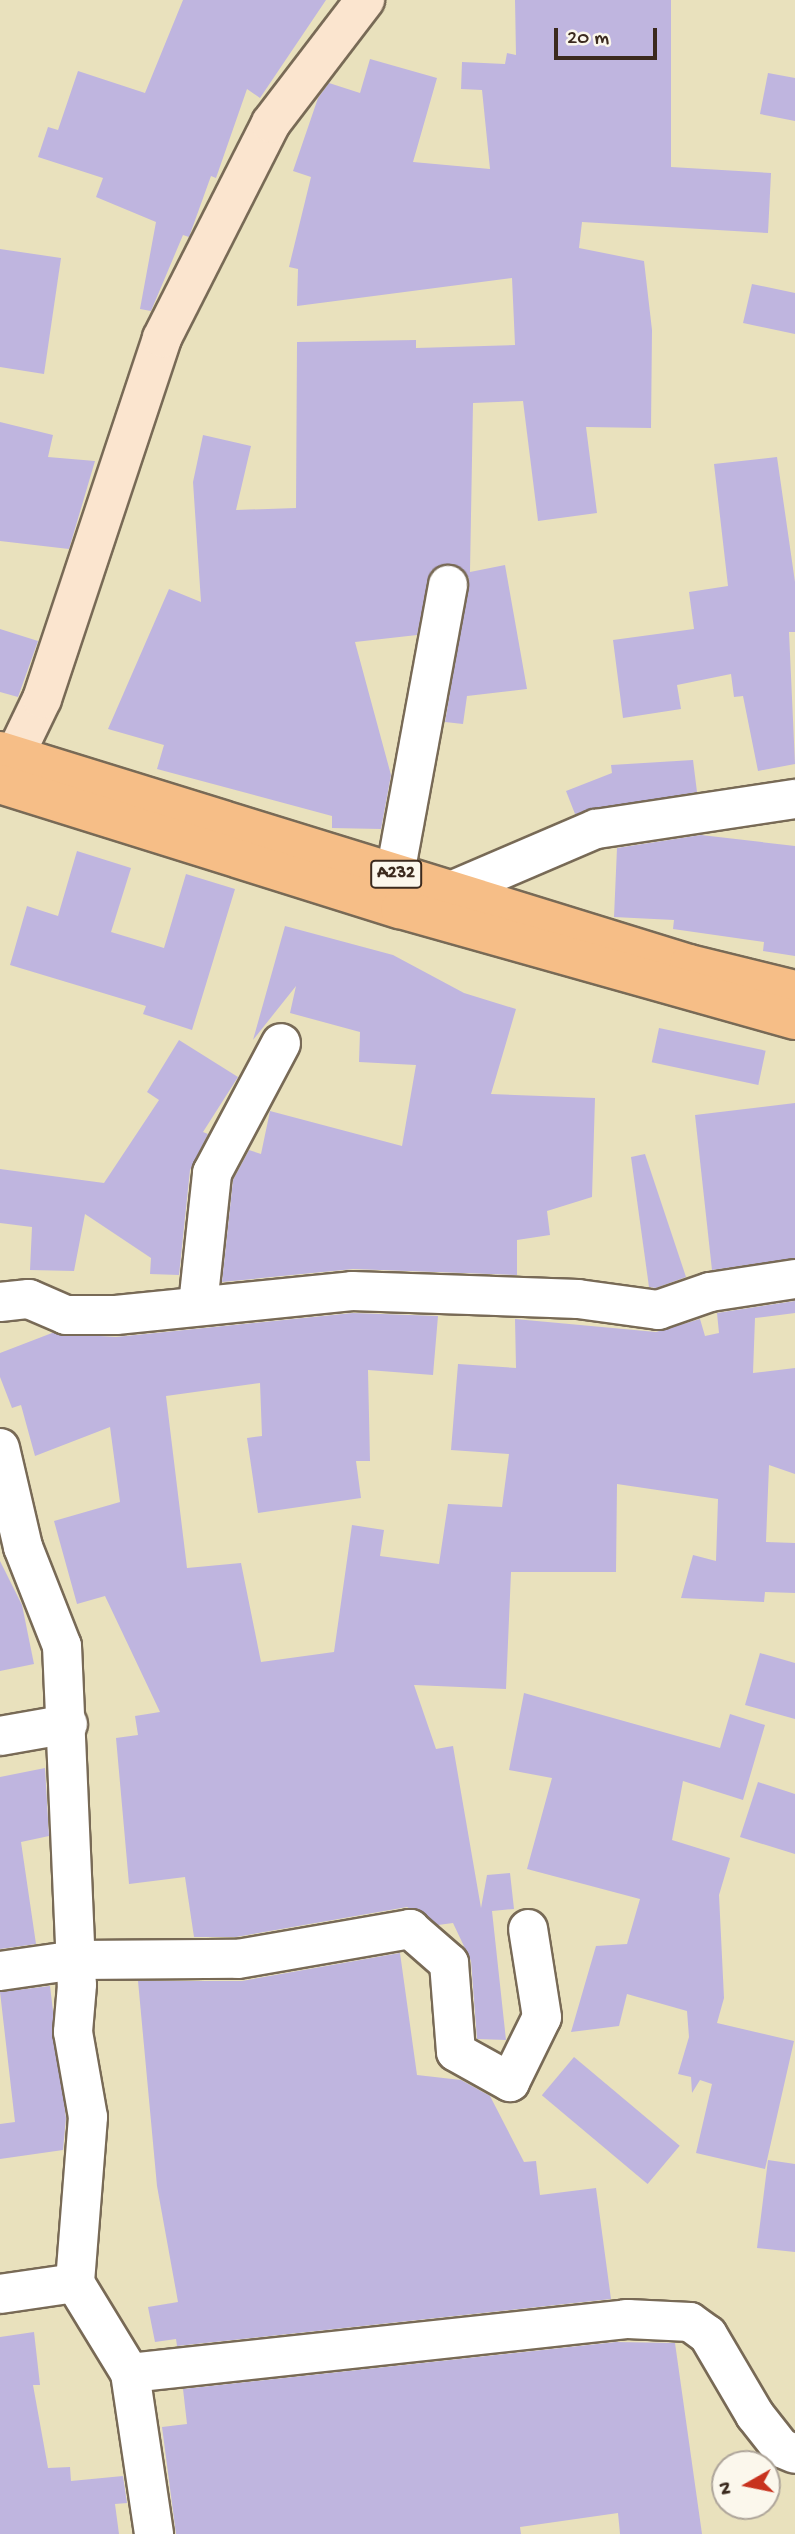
<!DOCTYPE html>
<style>
body{margin:0}
#map{position:relative;width:795px;height:2534px;overflow:hidden;background:#e9e1bd;font-family:"Gochi Hand",sans-serif}
div>[style]{position:absolute}
[style*='--x']{left:calc(var(--x)*1px);top:calc(var(--y)*1px);width:calc(var(--w)*1px);rotate:calc(var(--a)*1deg)}
.building>*{inset:0;background:#bfb5df;transform-origin:0 0}
.roads{filter:drop-shadow(2px 0 #786a56) drop-shadow(-2px 0 #786a56) drop-shadow(0 2px #786a56) drop-shadow(0 -2px #786a56)}
.street>*{height:38px;margin:-19px;padding:0 19px;transform-origin:19px;border-radius:19px;background:#fff}
.secondary>*{height:38px;margin:-19px;padding:0 19px;transform-origin:19px;border-radius:19px;background:#fbe5cf}
.primary>*{height:38px;margin:-19px;padding:0 19px;transform-origin:19px;border-radius:19px;background:#f6be87}
span{translate:-50% -50%;white-space:nowrap;text-align:center;line-height:1.15;-webkit-text-stroke:5px #fbf7ec;paint-order:stroke}
.shield-label span{padding:2px 5px;background:#fbf7ec;border:2px solid;border-radius:5px;-webkit-text-stroke-width:0}
.shield-label{font-size:18px;color:#3b2a1e;font-weight:700}
.north{position:absolute;left:711px;top:2450px;width:70px;height:70px;box-sizing:border-box;background:#fbf7ec;border:2px solid #aea59a;border-radius:50%;rotate:261deg;font-size:19px;font-weight:700;line-height:28px;text-align:center;color:#3b2a1e}
.north::after{content:'';display:block;margin:auto;width:24px;height:32px;background:#c8321e;clip-path:polygon(50% 0,100% 100%,50% 72%,0 100%)}
.scale{position:absolute;left:554px;top:28px;width:103px;height:32px;box-sizing:border-box;border:4px solid #3b2a1e;border-top:0;padding-left:9px;font-size:21px;line-height:24px;white-space:nowrap;color:#3b2a1e;-webkit-text-stroke:5px #fbf7ec;paint-order:stroke}
</style>
<div id="map">
<div class="building">
<i style="clip-path:polygon(183px 0,326px 0,260px 98px,247px 89px,216px 178px,211px 176px,189px 237px,183px 235px,151px 311px,140px 309px,156px 222px,96px 197px,103px 178px,38px 157px,48px 127px,58px 130px,78px 71px,145px 93px)"></i>
<i style="clip-path:polygon(515px 0,671px 0,671px 167px,771px 173px,768px 233px,582px 222px,579px 248px,644px 261px,652px 330px,651px 428px,586px 427px,597px 513px,538px 521px,523px 401px,473px 403px,470px 572px,505px 565px,527px 689px,467px 696px,463px 724px,445px 722px,469px 578px,453px 564px,432px 570px,417px 635px,355px 642px,391px 775px,381px 829px,332px 828px,332px 816px,157px 769px,164px 745px,108px 729px,169px 589px,201px 602px,193px 482px,203px 435px,251px 446px,236px 510px,296px 508px,297px 342px,416px 340px,416px 348px,515px 345px,512px 278px,297px 306px,298px 269px,289px 267px,311px 177px,293px 171px,318px 98px,329px 83px,360px 93px,370px 59px,437px 78px,413px 162px,490px 169px,482px 90px,461px 89px,462px 62px,505px 64px,507px 53px,516px 55px)"></i>
<i style="clip-path:polygon(768px 73px,795px 78px,795px 121px,760px 114px)"></i>
<i style="clip-path:polygon(0 249px,61px 258px,44px 374px,0 367px)"></i>
<i style="clip-path:polygon(752px 284px,795px 293px,795px 334px,743px 323px)"></i>
<i style="clip-path:polygon(0 422px,53px 435px,48px 457px,95px 461px,69px 549px,0 541px)"></i>
<i style="clip-path:polygon(777px 457px,795px 582px,795px 632px,789px 632px,795px 764px,758px 771px,743px 696px,734px 697px,731px 674px,677px 685px,681px 709px,623px 718px,613px 640px,694px 629px,689px 592px,728px 586px,714px 464px)"></i>
<i style="clip-path:polygon(0 629px,38px 641px,18px 697px,0 692px)"></i>
<i style="clip-path:polygon(693px 760px,697px 792px,575px 814px,566px 791px,612px 773px,611px 765px)"></i>
<i style="clip-path:polygon(701px 835px,795px 846px,795px 956px,763px 951px,764px 942px,673px 929px,674px 920px,614px 917px,617px 848px)"></i>
<i style="clip-path:polygon(77px 851px,131px 868px,111px 932px,164px 948px,186px 874px,235px 889px,192px 1030px,143px 1014px,146px 1006px,10px 965px,27px 906px,58px 916px)"></i>
<i style="clip-path:polygon(285px 926px,393px 955px,464px 993px,516px 1009px,491px 1094px,595px 1098px,592px 1197px,547px 1211px,550px 1235px,517px 1240px,517px 1275px,353px 1269px,222px 1282px,233px 1180px,249px 1150px,261px 1154px,270px 1111px,402px 1146px,416px 1065px,359px 1062px,360px 1032px,290px 1013px,296px 986px,253px 1040px)"></i>
<i style="left:659px;top:1028px;width:109px;height:35px;rotate:12deg"></i>
<i style="clip-path:polygon(179px 1040px,238px 1077px,203px 1132px,208px 1134px,190px 1170px,179px 1275px,150px 1274px,151px 1258px,85px 1214px,74px 1271px,30px 1270px,32px 1227px,0 1223px,0 1169px,104px 1183px,159px 1100px,147px 1092px)"></i>
<i style="clip-path:polygon(795px 1103px,795px 1258px,712px 1270px,695px 1115px)"></i>
<i style="clip-path:polygon(645px 1154px,686px 1277px,656px 1288px,649px 1287px,631px 1157px)"></i>
<i style="clip-path:polygon(795px 1301px,795px 1313px,755px 1318px,753px 1373px,795px 1368px,795px 1474px,769px 1465px,766px 1542px,795px 1543px,795px 1593px,765px 1592px,764px 1602px,681px 1598px,693px 1555px,716px 1561px,718px 1499px,617px 1484px,616px 1572px,511px 1572px,506px 1689px,414px 1685px,436px 1749px,453px 1746px,481px 1908px,487px 1875px,510px 1873px,514px 1909px,492px 1911px,506px 2040px,477px 2039px,471px 1961px,453px 1923px,438px 1925px,407px 1907px,236px 1937px,194px 1937px,185px 1877px,129px 1884px,116px 1738px,138px 1735px,135px 1716px,160px 1712px,105px 1596px,77px 1604px,54px 1521px,120px 1502px,110px 1427px,35px 1456px,21px 1405px,12px 1408px,0 1377px,0 1353px,52px 1333px,116px 1337px,353px 1313px,438px 1316px,433px 1375px,368px 1370px,370px 1461px,356px 1461px,361px 1498px,258px 1513px,247px 1438px,262px 1436px,260px 1383px,166px 1396px,187px 1568px,241px 1563px,261px 1662px,334px 1652px,352px 1525px,384px 1530px,380px 1556px,439px 1564px,448px 1504px,502px 1507px,509px 1454px,451px 1450px,458px 1364px,516px 1368px,515px 1319px,656px 1332px,700px 1319px,705px 1336px,719px 1333px,717px 1313px)"></i>
<i style="clip-path:polygon(0 1561px,22px 1605px,34px 1664px,0 1671px)"></i>
<i style="clip-path:polygon(760px 1653px,795px 1663px,795px 1719px,745px 1705px)"></i>
<i style="clip-path:polygon(524px 1693px,720px 1748px,730px 1714px,765px 1725px,743px 1800px,683px 1781px,672px 1840px,730px 1858px,719px 1895px,724px 1998px,717px 2023px,794px 2041px,765px 2169px,696px 2153px,712px 2084px,700px 2080px,692px 2093px,691px 2077px,678px 2074px,689px 2037px,687px 2011px,627px 1994px,619px 2026px,571px 2032px,596px 1946px,627px 1944px,640px 1899px,527px 1869px,552px 1778px,509px 1770px)"></i>
<i style="clip-path:polygon(45px 1768px,49px 1836px,21px 1842px,36px 1944px,0 1949px,0 1777px)"></i>
<i style="clip-path:polygon(758px 1782px,795px 1794px,795px 1854px,740px 1837px)"></i>
<i style="clip-path:polygon(400px 1953px,417px 2075px,461px 2080px,490px 2096px,524px 2162px,536px 2161px,540px 2195px,596px 2188px,611px 2299px,177px 2346px,176px 2339px,155px 2342px,148px 2307px,178px 2302px,157px 2186px,138px 1981px,242px 1981px)"></i>
<i style="clip-path:polygon(50px 1986px,66px 2118px,63px 2150px,0 2159px,0 2124px,15px 2122px,0 1992px)"></i>
<i style="left:574px;top:2057px;width:138px;height:50px;rotate:40deg"></i>
<i style="clip-path:polygon(768px 2160px,795px 2164px,795px 2252px,757px 2248px)"></i>
<i style="clip-path:polygon(34px 2332px,40px 2385px,33px 2385px,48px 2468px,70px 2467px,71px 2481px,123px 2476px,127px 2503px,115px 2504px,119px 2534px,0 2534px,0 2337px)"></i>
<i style="clip-path:polygon(616px 2342px,675px 2343px,702px 2534px,620px 2534px,618px 2513px,520px 2527px,521px 2534px,176px 2534px,162px 2427px,187px 2424px,183px 2389px)"></i>
</div>
<div class="roads">
<div class="street">
<i style="--x:395;--y:874;--w:294;--a:-79.6"></i>
<i style="--x:451;--y:891;--w:158;--a:-23.2"></i>
<i style="--x:596;--y:829;--w:201;--a:-8.6"></i>
<i style="--x:0;--y:1302;--w:29;--a:-6"></i>
<i style="--x:29;--y:1299;--w:40;--a:23.4"></i>
<i style="--x:66;--y:1315;--w:50;--a:0"></i>
<i style="--x:116;--y:1315;--w:237;--a:-5.8"></i>
<i style="--x:352;--y:1291;--w:226;--a:2"></i>
<i style="--x:578;--y:1299;--w:81;--a:7.8"></i>
<i style="--x:658;--y:1310;--w:55;--a:-19.1"></i>
<i style="--x:710;--y:1292;--w:86;--a:-8.7"></i>
<i style="--x:198;--y:1305;--w:133;--a:-83.9"></i>
<i style="--x:212;--y:1173;--w:147;--a:-62"></i>
<i style="--x:0;--y:1448;--w:102;--a:76.9"></i>
<i style="--x:23;--y:1547;--w:106;--a:68.5"></i>
<i style="--x:62;--y:1646;--w:339;--a:87.5"></i>
<i style="--x:77;--y:1985;--w:47;--a:94.9"></i>
<i style="--x:73;--y:2032;--w:86;--a:80"></i>
<i style="--x:88;--y:2117;--w:167;--a:94.5"></i>
<i style="--x:75;--y:2283;--w:105;--a:58.6"></i>
<i style="--x:130;--y:2373;--w:163;--a:81.5"></i>
<i style="--x:0;--y:1736;--w:69;--a:-10"></i>
<i style="--x:0;--y:1971;--w:77;--a:-8.2"></i>
<i style="--x:76;--y:1960;--w:162;--a:-0.4"></i>
<i style="--x:238;--y:1959;--w:175;--a:-9.9"></i>
<i style="--x:410;--y:1929;--w:52;--a:41.1"></i>
<i style="--x:449;--y:1963;--w:89;--a:85.5"></i>
<i style="--x:456;--y:2052;--w:62;--a:29.1"></i>
<i style="--x:510;--y:2082;--w:72;--a:-63.8"></i>
<i style="--x:542;--y:2017;--w:89;--a:-99"></i>
<i style="--x:0;--y:2294;--w:76;--a:-8.3"></i>
<i style="--x:130;--y:2373;--w:501;--a:-6.19"></i>
<i style="--x:628;--y:2319;--w:62;--a:2.8"></i>
<i style="--x:690;--y:2322;--w:22;--a:36"></i>
<i style="--x:708;--y:2335;--w:93;--a:59.6"></i>
<i style="--x:755;--y:2415;--w:42;--a:51.8"></i>
<i style="--x:781;--y:2448;--w:15;--a:23"></i>
</div>
<div class="secondary">
<i style="--x:15;--y:755;--w:62;--a:-64.3"></i>
<i style="--x:42;--y:699;--w:380;--a:-71.6"></i>
<i style="--x:162;--y:338;--w:241;--a:-63.1"></i>
<i style="--x:271;--y:123;--w:155;--a:-52.6"></i>
</div>
<div class="primary">
<i style="--x:0;--y:751;--w:721;--a:17.18"></i>
<i style="--x:689;--y:964;--w:109;--a:13.8"></i>
<i style="--x:0;--y:784;--w:419;--a:17.4"></i>
<i style="--x:400;--y:909;--w:410;--a:15.7"></i>
</div>
</div>
<div class="shield-label">
<span style="left:396px;top:874px">A232</span>
</div>
<div class="north">N</div>
<div class="scale">20 m</div>
</div>
